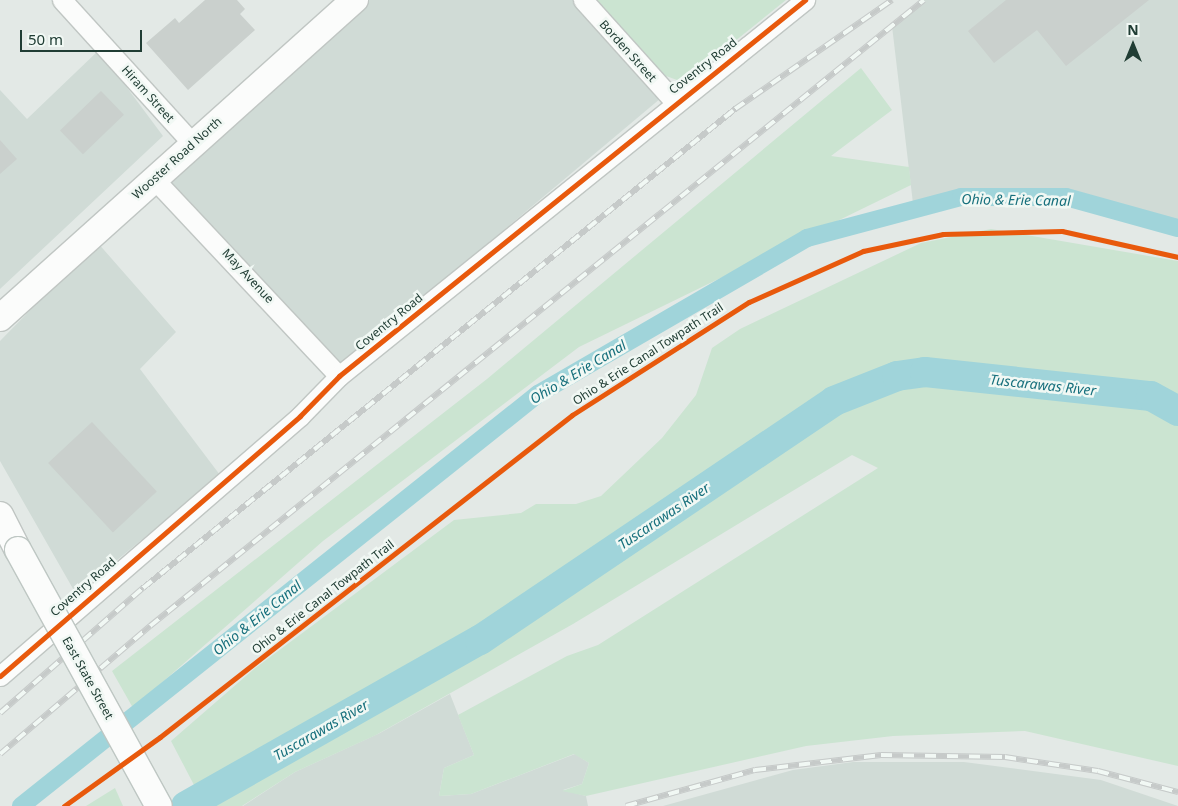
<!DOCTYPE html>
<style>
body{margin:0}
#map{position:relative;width:1178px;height:806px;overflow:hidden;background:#e3e9e6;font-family:"Noto Sans",sans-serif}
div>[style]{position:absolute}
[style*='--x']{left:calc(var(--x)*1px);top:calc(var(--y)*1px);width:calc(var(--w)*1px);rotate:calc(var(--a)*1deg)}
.built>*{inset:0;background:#d0dbd6}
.green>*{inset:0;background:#cbe4d1}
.canal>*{height:18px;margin:-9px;padding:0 9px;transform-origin:9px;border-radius:9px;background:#a0d4da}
.river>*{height:30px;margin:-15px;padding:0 15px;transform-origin:15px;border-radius:15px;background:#a0d4da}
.building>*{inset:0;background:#cad0cd;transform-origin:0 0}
.roads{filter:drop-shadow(1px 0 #c0c6c3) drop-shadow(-1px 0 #c0c6c3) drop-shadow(0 1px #c0c6c3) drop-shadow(0 -1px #c0c6c3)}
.street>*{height:19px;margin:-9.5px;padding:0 9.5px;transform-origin:9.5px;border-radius:9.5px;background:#fbfcfb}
.secondary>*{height:26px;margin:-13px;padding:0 13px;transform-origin:13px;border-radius:13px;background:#fbfcfb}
.rail>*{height:5.5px;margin-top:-2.75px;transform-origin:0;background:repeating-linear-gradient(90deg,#f1f8f4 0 11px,#c6cac9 0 22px);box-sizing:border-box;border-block:1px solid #c6cac9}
.bridges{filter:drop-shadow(1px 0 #bec7c3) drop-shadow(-1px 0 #bec7c3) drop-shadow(0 1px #bec7c3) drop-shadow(0 -1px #bec7c3)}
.secondary-bridge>*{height:26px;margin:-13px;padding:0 13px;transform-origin:13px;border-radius:13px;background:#fbfcfb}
.cycleway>*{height:5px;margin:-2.5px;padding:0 2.5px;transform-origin:2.5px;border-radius:2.5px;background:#e8590c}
span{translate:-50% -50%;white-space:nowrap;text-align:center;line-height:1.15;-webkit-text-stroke:5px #f1f8f4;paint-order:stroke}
.street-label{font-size:12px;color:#203d34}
.water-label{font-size:14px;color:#166f7c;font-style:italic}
.north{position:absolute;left:1108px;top:20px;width:50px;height:50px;-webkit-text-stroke:4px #f1f8f4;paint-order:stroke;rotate:0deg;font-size:14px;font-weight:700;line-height:20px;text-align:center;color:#203d34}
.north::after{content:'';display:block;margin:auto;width:18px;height:22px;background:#203d34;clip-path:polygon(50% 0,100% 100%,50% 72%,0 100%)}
.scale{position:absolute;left:20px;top:30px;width:122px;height:22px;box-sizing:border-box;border:2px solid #203d34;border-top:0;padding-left:6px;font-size:15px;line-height:18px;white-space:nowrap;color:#203d34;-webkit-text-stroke:4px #f1f8f4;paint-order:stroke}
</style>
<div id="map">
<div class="built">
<i style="clip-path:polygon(361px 0,575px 0,661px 98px,341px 367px,164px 178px)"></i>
<i style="clip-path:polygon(924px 0,1178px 0,1178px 228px,1066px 197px,961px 197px,914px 212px,892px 26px)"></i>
<i style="clip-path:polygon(99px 50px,163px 136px,0 289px,0 90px,27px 119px)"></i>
<i style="clip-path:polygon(97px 242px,176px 332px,140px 369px,220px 475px,76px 594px,0 461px,0 341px)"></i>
<i style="clip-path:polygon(450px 694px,474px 755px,444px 768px,439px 796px,471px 794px,575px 754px,589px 763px,582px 784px,563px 790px,586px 796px,588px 806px,243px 806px,295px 772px,380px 733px)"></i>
<i style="clip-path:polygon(853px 762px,964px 762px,1101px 780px,1178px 806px,663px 806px,793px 770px)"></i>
</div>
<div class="green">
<i style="clip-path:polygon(592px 0,786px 0,689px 78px,677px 80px,666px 76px)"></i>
<i style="clip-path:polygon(861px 68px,892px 110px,831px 156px,909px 167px,911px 185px,579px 347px,323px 541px,133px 708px,112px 671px,487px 379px)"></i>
<i style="clip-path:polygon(991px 229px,1178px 261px,1178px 766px,1025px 731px,893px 736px,806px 746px,586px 796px,562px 791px,582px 784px,589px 763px,574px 754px,471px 794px,439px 796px,444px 768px,474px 755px,458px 715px,567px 656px,598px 645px,878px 468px,852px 455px,573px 624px,376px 735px,295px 772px,242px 806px,205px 806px,171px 741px,254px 669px,454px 520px,521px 513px,536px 504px,576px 504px,601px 496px,662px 438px,696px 395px,712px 348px,740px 329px,921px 243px)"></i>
<i style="clip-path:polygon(115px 788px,123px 806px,86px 806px)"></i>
</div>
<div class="canal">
<i style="--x:21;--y:806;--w:661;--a:-38.55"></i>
<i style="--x:538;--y:394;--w:311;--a:-30.1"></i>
<i style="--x:807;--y:238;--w:159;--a:-14.9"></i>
<i style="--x:961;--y:197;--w:105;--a:0"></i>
<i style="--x:1066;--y:197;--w:116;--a:15.5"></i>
</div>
<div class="river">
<i style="--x:186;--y:806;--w:338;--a:-29.5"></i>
<i style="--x:480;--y:640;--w:427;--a:-34"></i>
<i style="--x:834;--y:401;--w:68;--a:-21.6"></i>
<i style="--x:897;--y:376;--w:28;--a:-8"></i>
<i style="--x:925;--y:372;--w:227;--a:6.1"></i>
<i style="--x:1151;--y:396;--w:31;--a:29"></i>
</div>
<div class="building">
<i style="clip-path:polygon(205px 0,237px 0,245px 9px,240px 14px,255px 30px,188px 90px,146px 43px,175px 18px,179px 23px)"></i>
<i style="clip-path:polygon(1006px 0,1149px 0,1066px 66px,1037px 30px,994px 63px,968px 31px)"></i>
<i style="left:101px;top:91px;width:33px;height:57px;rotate:46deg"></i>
<i style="clip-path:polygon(0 140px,17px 159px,0 174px)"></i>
<i style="left:92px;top:422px;width:95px;height:60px;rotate:47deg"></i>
</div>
<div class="roads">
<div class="street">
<i style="--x:62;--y:0;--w:195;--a:47.7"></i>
<i style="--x:583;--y:0;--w:136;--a:48"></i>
<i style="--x:154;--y:179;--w:270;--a:46.8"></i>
<i style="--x:0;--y:676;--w:397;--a:-40.9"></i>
<i style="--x:300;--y:416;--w:56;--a:-45.7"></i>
<i style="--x:339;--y:376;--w:599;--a:-38.9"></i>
</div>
<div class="secondary">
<i style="--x:0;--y:318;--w:477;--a:-41.9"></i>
<i style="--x:0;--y:515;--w:39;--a:63"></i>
</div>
</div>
<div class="rail">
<i style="--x:0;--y:713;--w:190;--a:-41.2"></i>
<i style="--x:143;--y:588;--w:762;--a:-38.98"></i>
<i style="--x:735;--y:109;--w:191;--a:-34.8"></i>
<i style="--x:0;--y:754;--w:197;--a:-40.5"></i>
<i style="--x:150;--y:626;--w:995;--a:-38.97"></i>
<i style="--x:626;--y:806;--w:134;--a:-15.6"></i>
<i style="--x:755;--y:770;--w:127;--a:-6.8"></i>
<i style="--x:881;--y:755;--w:124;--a:0.9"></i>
<i style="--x:1005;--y:757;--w:94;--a:8.6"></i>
<i style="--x:1098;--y:771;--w:83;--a:14.7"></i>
</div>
<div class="bridges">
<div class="secondary-bridge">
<i style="--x:18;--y:550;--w:292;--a:61.2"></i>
</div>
</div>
<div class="cycleway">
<i style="--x:0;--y:676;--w:397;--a:-40.9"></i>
<i style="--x:300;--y:416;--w:56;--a:-45.7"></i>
<i style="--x:339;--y:376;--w:599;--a:-38.9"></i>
<i style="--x:64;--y:806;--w:118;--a:-35.7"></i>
<i style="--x:160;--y:737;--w:523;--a:-38.01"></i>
<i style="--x:572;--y:415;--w:210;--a:-32.6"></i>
<i style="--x:749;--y:302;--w:125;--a:-24.1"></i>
<i style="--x:863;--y:251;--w:82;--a:-12"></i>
<i style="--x:943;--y:234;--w:119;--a:-1.4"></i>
<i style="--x:1062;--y:231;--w:119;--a:12.6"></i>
</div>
<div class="street-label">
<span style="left:628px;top:51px;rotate:48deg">Borden Street</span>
<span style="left:703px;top:66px;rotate:-38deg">Coventry Road</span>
<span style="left:148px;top:94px;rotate:48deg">Hiram Street</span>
<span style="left:177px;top:158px;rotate:-42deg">Wooster Road North</span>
<span style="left:248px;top:276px;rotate:47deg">May Avenue</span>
<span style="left:389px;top:322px;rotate:-39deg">Coventry Road</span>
<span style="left:648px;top:354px;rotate:-33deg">Ohio &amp; Erie Canal Towpath Trail</span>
<span style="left:83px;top:587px;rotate:-41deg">Coventry Road</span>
<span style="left:323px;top:597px;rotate:-38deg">Ohio &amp; Erie Canal Towpath Trail</span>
<span style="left:88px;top:678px;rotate:61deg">East State Street</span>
</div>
<div class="water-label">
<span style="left:1016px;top:200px;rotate:1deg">Ohio &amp; Erie Canal</span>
<span style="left:578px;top:372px;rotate:-31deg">Ohio &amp; Erie Canal</span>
<span style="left:1043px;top:385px;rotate:6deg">Tuscarawas River</span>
<span style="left:664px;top:516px;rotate:-34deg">Tuscarawas River</span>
<span style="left:257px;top:618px;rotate:-39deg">Ohio &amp; Erie Canal</span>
<span style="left:321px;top:730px;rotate:-30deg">Tuscarawas River</span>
</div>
<div class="north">N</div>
<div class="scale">50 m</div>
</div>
